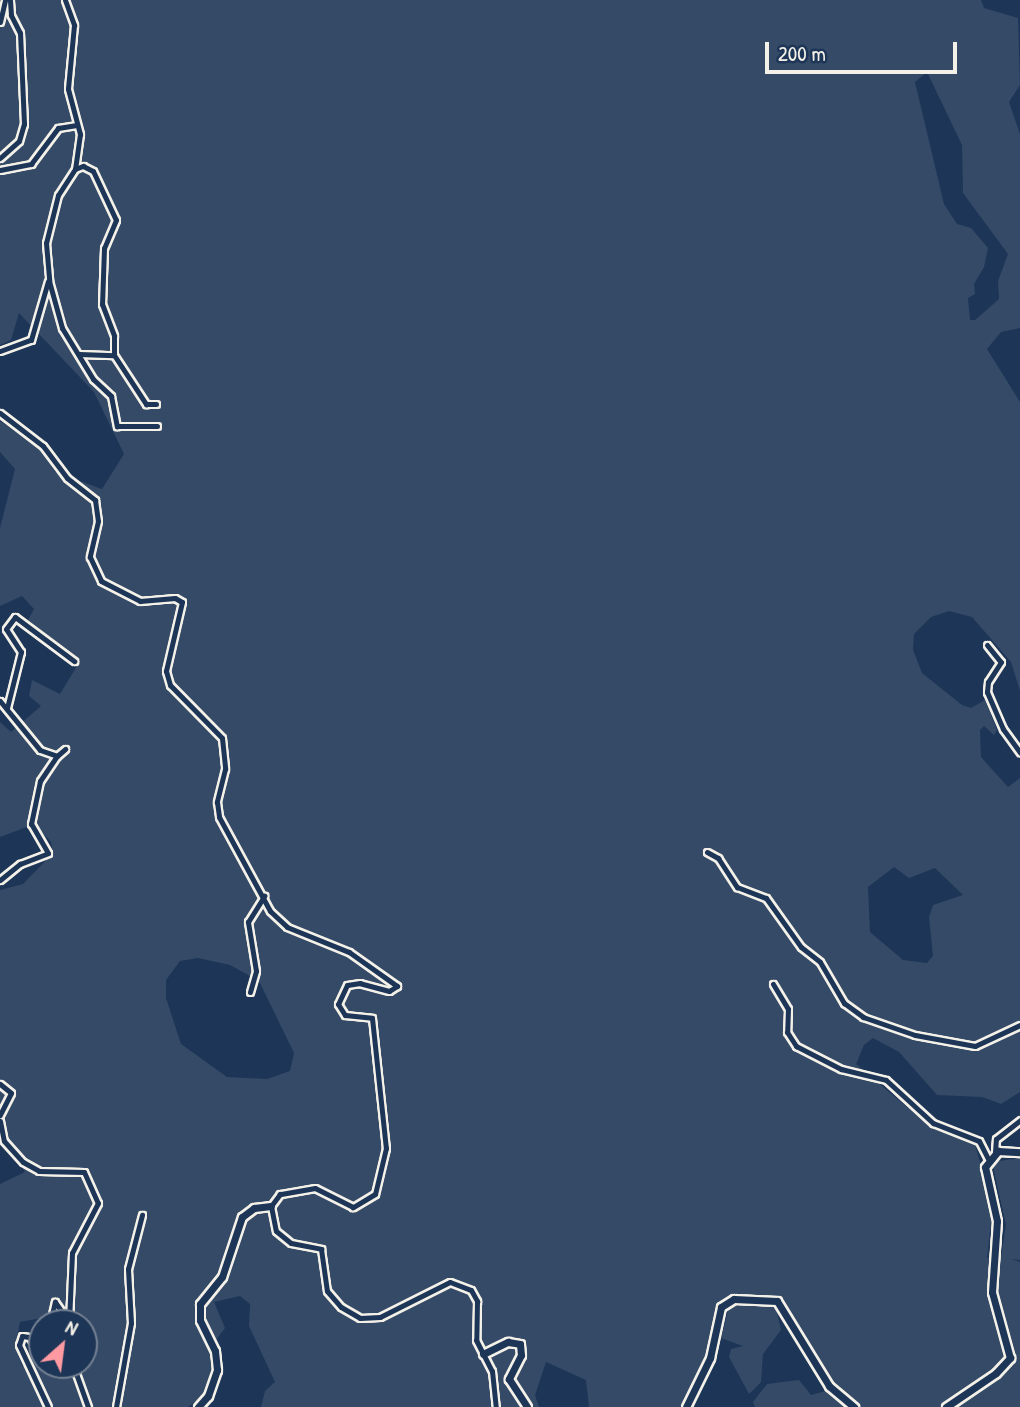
<!DOCTYPE html>
<style>
body{margin:0}
#map{position:relative;width:1020px;height:1407px;overflow:hidden;background:#1d3557;font-family:"Patrick Hand",sans-serif}
div>[style]{position:absolute}
[style*='--x']{left:calc(var(--x)*1px);top:calc(var(--y)*1px);width:calc(var(--w)*1px);rotate:calc(var(--a)*1deg)}
.green>*{inset:0;background:#354a67}
.roads{filter:drop-shadow(2px 0 #f4f1e8) drop-shadow(-2px 0 #f4f1e8) drop-shadow(0 2px #f4f1e8) drop-shadow(0 -2px #f4f1e8)}
.minor>*{height:5px;margin:-2.5px;padding:0 2.5px;transform-origin:2.5px;border-radius:2.5px;background:#1d3557}
.tertiary>*{height:7px;margin:-3.5px;padding:0 3.5px;transform-origin:3.5px;border-radius:3.5px;background:#1d3557}
span{translate:-50% -50%;white-space:nowrap;text-align:center;line-height:1.15;-webkit-text-stroke:7px #1d3557;paint-order:stroke}
.north{position:absolute;left:28px;top:1309px;width:70px;height:70px;box-sizing:border-box;background:#1d3557;border:2px solid #738091;border-radius:50%;rotate:28deg;font-size:19px;font-weight:700;line-height:28px;text-align:center;color:#f4f1e8}
.north::after{content:'';display:block;margin:auto;width:24px;height:32px;background:#ff9aa2;clip-path:polygon(50% 0,100% 100%,50% 72%,0 100%)}
.scale{position:absolute;left:765px;top:42px;width:192px;height:32px;box-sizing:border-box;border:4px solid #f4f1e8;border-top:0;padding-left:9px;font-size:21px;line-height:24px;white-space:nowrap;color:#f4f1e8;-webkit-text-stroke:5px #1d3557;paint-order:stroke}
</style>
<div id="map">
<div class="green">
<i style="clip-path:polygon(evenodd,0 0,981px 0,984px 8px,1018px 18px,1020px 85px,1009px 102px,1020px 134px,1020px 328px,1001px 332px,987px 349px,1020px 402px,1020px 691px,1011px 662px,972px 617px,949px 611px,931px 617px,914px 634px,913px 650px,922px 673px,962px 705px,971px 708px,985px 700px,997px 730px,994px 735px,984px 726px,980px 730px,981px 757px,1008px 787px,1020px 778px,1020px 1092px,1001px 1104px,982px 1097px,937px 1095px,899px 1052px,873px 1038px,864px 1045px,856px 1064px,933px 1129px,975px 1145px,993px 1206px,987px 1258px,1001px 1257px,1006px 1225px,992px 1162px,1020px 1158px,1020px 1260px,1011px 1259px,1020px 1262px,1020px 1407px,755px 1407px,753px 1402px,767px 1384px,799px 1380px,811px 1395px,826px 1391px,850px 1404px,831px 1386px,780px 1300px,730px 1296px,719px 1306px,706px 1365px,690px 1402px,682px 1407px,589px 1407px,586px 1380px,546px 1362px,535px 1395px,539px 1407px,261px 1407px,265px 1391px,275px 1382px,249px 1326px,250px 1304px,240px 1296px,214px 1302px,225px 1328px,210px 1348px,213px 1362px,204px 1395px,188px 1407px,0 1407px,0 1184px,25px 1172px,2px 1136px,0 1116px,0 890px,23px 884px,53px 853px,51px 842px,35px 824px,0 837px,0 722px,11px 732px,41px 706px,29px 696px,32px 680px,60px 694px,80px 661px,28px 620px,34px 609px,22px 596px,0 606px,0 528px,15px 469px,0 452px,0 421px,40px 449px,55px 472px,102px 489px,124px 454px,94px 392px,19px 313px,11px 340px,0 345px,0 0,927px 72px,962px 145px,963px 193px,1008px 254px,998px 281px,999px 299px,975px 320px,970px 320px,968px 298px,975px 294px,974px 284px,984px 267px,988px 248px,971px 228px,957px 224px,944px 204px,915px 82px,927px 72px,0 0,894px 867px,909px 878px,935px 868px,963px 895px,933px 905px,929px 917px,933px 956px,927px 963px,903px 960px,870px 932px,868px 887px,894px 867px,0 0,198px 958px,230px 965px,259px 981px,294px 1053px,290px 1071px,267px 1079px,227px 1077px,181px 1044px,166px 998px,166px 980px,180px 961px,198px 958px,0 0,74px 1312px,75px 1323px,84px 1323px,84px 1365px,22px 1366px,15px 1347px,20px 1322px,74px 1312px)"></i>
<i style="clip-path:polygon(758px 1302px,776px 1308px,781px 1330px,763px 1354px,761px 1382px,749px 1394px,729px 1357px,731px 1349px,743px 1346px,721px 1338px,729px 1307px)"></i>
</div>
<div class="roads">
<div class="minor">
<i style="--x:65;--y:0;--w:27;--a:70"></i>
<i style="--x:74;--y:25;--w:64;--a:95.4"></i>
<i style="--x:68;--y:89;--w:47;--a:75.1"></i>
<i style="--x:80;--y:134;--w:35;--a:98"></i>
<i style="--x:75;--y:169;--w:31;--a:123"></i>
<i style="--x:58;--y:195;--w:49;--a:104"></i>
<i style="--x:46;--y:243;--w:38;--a:85"></i>
<i style="--x:49;--y:281;--w:49;--a:74.5"></i>
<i style="--x:62;--y:328;--w:60;--a:58.7"></i>
<i style="--x:93;--y:379;--w:25;--a:43"></i>
<i style="--x:111;--y:396;--w:31;--a:79"></i>
<i style="--x:117;--y:426;--w:40;--a:0"></i>
<i style="--x:0;--y:22;--w:23;--a:-77"></i>
<i style="--x:0;--y:158;--w:25;--a:-42"></i>
<i style="--x:19;--y:141;--w:18;--a:-74"></i>
<i style="--x:24;--y:124;--w:91;--a:-92.5"></i>
<i style="--x:20;--y:33;--w:20;--a:-117"></i>
<i style="--x:11;--y:15;--w:15;--a:-94"></i>
<i style="--x:75;--y:169;--w:9;--a:-21"></i>
<i style="--x:83;--y:166;--w:11;--a:27"></i>
<i style="--x:93;--y:171;--w:54;--a:64.9"></i>
<i style="--x:116;--y:220;--w:30;--a:113"></i>
<i style="--x:104;--y:248;--w:56;--a:92"></i>
<i style="--x:102;--y:304;--w:34;--a:69"></i>
<i style="--x:114;--y:336;--w:19;--a:90"></i>
<i style="--x:114;--y:355;--w:59;--a:56.9"></i>
<i style="--x:146;--y:404;--w:10;--a:0"></i>
<i style="--x:0;--y:170;--w:32;--a:-11"></i>
<i style="--x:31;--y:164;--w:45;--a:-53.1"></i>
<i style="--x:58;--y:128;--w:19;--a:-9"></i>
<i style="--x:0;--y:351;--w:33;--a:-20"></i>
<i style="--x:31;--y:340;--w:61;--a:-73.9"></i>
<i style="--x:79;--y:354;--w:35;--a:2"></i>
<i style="--x:0;--y:413;--w:54;--a:37.5"></i>
<i style="--x:43;--y:446;--w:40;--a:53"></i>
<i style="--x:67;--y:478;--w:36;--a:38"></i>
<i style="--x:95;--y:500;--w:21;--a:82"></i>
<i style="--x:98;--y:521;--w:37;--a:103"></i>
<i style="--x:90;--y:557;--w:26;--a:65"></i>
<i style="--x:101;--y:581;--w:44;--a:27.1"></i>
<i style="--x:140;--y:601;--w:35;--a:-5"></i>
<i style="--x:175;--y:598;--w:8;--a:30"></i>
<i style="--x:182;--y:602;--w:71;--a:103.1"></i>
<i style="--x:166;--y:671;--w:15;--a:74"></i>
<i style="--x:170;--y:685;--w:74;--a:45.5"></i>
<i style="--x:222;--y:738;--w:31;--a:84"></i>
<i style="--x:225;--y:769;--w:34;--a:104"></i>
<i style="--x:217;--y:802;--w:15;--a:82"></i>
<i style="--x:219;--y:817;--w:107;--a:61.5"></i>
<i style="--x:270;--y:911;--w:23;--a:43"></i>
<i style="--x:287;--y:927;--w:67;--a:22"></i>
<i style="--x:349;--y:952;--w:59;--a:35.3"></i>
<i style="--x:397;--y:986;--w:9;--a:148"></i>
<i style="--x:389;--y:991;--w:30;--a:-165"></i>
<i style="--x:360;--y:983;--w:13;--a:171"></i>
<i style="--x:347;--y:985;--w:21;--a:115"></i>
<i style="--x:338;--y:1004;--w:13;--a:58"></i>
<i style="--x:345;--y:1015;--w:27;--a:6"></i>
<i style="--x:372;--y:1018;--w:131;--a:83.9"></i>
<i style="--x:386;--y:1148;--w:47;--a:103.4"></i>
<i style="--x:375;--y:1194;--w:26;--a:149"></i>
<i style="--x:353;--y:1207;--w:42;--a:-153.4"></i>
<i style="--x:315;--y:1188;--w:36;--a:170"></i>
<i style="--x:280;--y:1194;--w:15;--a:127"></i>
<i style="--x:271;--y:1206;--w:25;--a:79"></i>
<i style="--x:276;--y:1231;--w:19;--a:39"></i>
<i style="--x:291;--y:1243;--w:31;--a:11"></i>
<i style="--x:321;--y:1249;--w:42;--a:81.9"></i>
<i style="--x:327;--y:1291;--w:21;--a:49"></i>
<i style="--x:341;--y:1307;--w:22;--a:30"></i>
<i style="--x:360;--y:1318;--w:20;--a:-3"></i>
<i style="--x:380;--y:1317;--w:78;--a:-26.6"></i>
<i style="--x:450;--y:1282;--w:22;--a:21"></i>
<i style="--x:471;--y:1290;--w:13;--a:61"></i>
<i style="--x:477;--y:1301;--w:39;--a:91"></i>
<i style="--x:476;--y:1340;--w:35;--a:63"></i>
<i style="--x:492;--y:1371;--w:36;--a:84"></i>
<i style="--x:987;--y:645;--w:22;--a:51"></i>
<i style="--x:1001;--y:662;--w:24;--a:123"></i>
<i style="--x:988;--y:682;--w:10;--a:96"></i>
<i style="--x:987;--y:692;--w:40;--a:66.6"></i>
<i style="--x:1003;--y:729;--w:29;--a:54"></i>
<i style="--x:0;--y:701;--w:63;--a:50.8"></i>
<i style="--x:40;--y:750;--w:18;--a:19"></i>
<i style="--x:57;--y:756;--w:11;--a:-41"></i>
<i style="--x:7;--y:708;--w:58;--a:-76"></i>
<i style="--x:21;--y:652;--w:27;--a:-123"></i>
<i style="--x:6;--y:629;--w:15;--a:-53"></i>
<i style="--x:15;--y:617;--w:74;--a:36.7"></i>
<i style="--x:707;--y:852;--w:13;--a:29"></i>
<i style="--x:718;--y:858;--w:35;--a:57"></i>
<i style="--x:737;--y:887;--w:31;--a:21"></i>
<i style="--x:766;--y:898;--w:60;--a:54.5"></i>
<i style="--x:801;--y:947;--w:24;--a:38"></i>
<i style="--x:820;--y:962;--w:48;--a:59.7"></i>
<i style="--x:844;--y:1003;--w:24;--a:36"></i>
<i style="--x:863;--y:1017;--w:55;--a:19.1"></i>
<i style="--x:915;--y:1035;--w:61;--a:10.4"></i>
<i style="--x:975;--y:1046;--w:50;--a:-25"></i>
<i style="--x:0;--y:880;--w:26;--a:-39"></i>
<i style="--x:20;--y:864;--w:30;--a:-21"></i>
<i style="--x:48;--y:853;--w:34;--a:-120"></i>
<i style="--x:31;--y:824;--w:44;--a:-78.2"></i>
<i style="--x:40;--y:781;--w:30;--a:-56"></i>
<i style="--x:773;--y:984;--w:29;--a:59"></i>
<i style="--x:788;--y:1009;--w:23;--a:92"></i>
<i style="--x:787;--y:1032;--w:17;--a:57"></i>
<i style="--x:796;--y:1046;--w:51;--a:27.1"></i>
<i style="--x:841;--y:1069;--w:46;--a:13.7"></i>
<i style="--x:886;--y:1080;--w:64;--a:42.5"></i>
<i style="--x:933;--y:1123;--w:49;--a:21.4"></i>
<i style="--x:979;--y:1141;--w:20;--a:63"></i>
<i style="--x:250;--y:992;--w:22;--a:-74"></i>
<i style="--x:256;--y:971;--w:50;--a:-99.3"></i>
<i style="--x:248;--y:922;--w:31;--a:-58"></i>
<i style="--x:0;--y:1084;--w:14;--a:39"></i>
<i style="--x:11;--y:1093;--w:25;--a:117"></i>
<i style="--x:0;--y:1121;--w:20;--a:79"></i>
<i style="--x:4;--y:1141;--w:28;--a:48"></i>
<i style="--x:23;--y:1162;--w:18;--a:29"></i>
<i style="--x:39;--y:1171;--w:45;--a:1.3"></i>
<i style="--x:84;--y:1172;--w:34;--a:66"></i>
<i style="--x:98;--y:1203;--w:56;--a:117.5"></i>
<i style="--x:72;--y:1253;--w:70;--a:92.5"></i>
<i style="--x:995;--y:1152;--w:13;--a:-86"></i>
<i style="--x:996;--y:1139;--w:31;--a:-38"></i>
<i style="--x:50;--y:1323;--w:22;--a:-77"></i>
<i style="--x:55;--y:1302;--w:24;--a:55"></i>
<i style="--x:42;--y:1354;--w:21;--a:-127"></i>
<i style="--x:29;--y:1337;--w:7;--a:-172"></i>
<i style="--x:22;--y:1336;--w:9;--a:108"></i>
<i style="--x:19;--y:1345;--w:68;--a:64.9"></i>
<i style="--x:73;--y:1365;--w:45;--a:70.3"></i>
<i style="--x:116;--y:1407;--w:85;--a:-79.9"></i>
<i style="--x:131;--y:1323;--w:54;--a:-93.2"></i>
<i style="--x:128;--y:1269;--w:56;--a:-75.5"></i>
</div>
<div class="tertiary">
<i style="--x:483;--y:1354;--w:28;--a:-26"></i>
<i style="--x:508;--y:1342;--w:12;--a:9"></i>
<i style="--x:520;--y:1344;--w:11;--a:85"></i>
<i style="--x:521;--y:1355;--w:27;--a:117"></i>
<i style="--x:509;--y:1379;--w:33;--a:57"></i>
<i style="--x:198;--y:1407;--w:15;--a:-48"></i>
<i style="--x:208;--y:1396;--w:28;--a:-71"></i>
<i style="--x:217;--y:1370;--w:19;--a:-96"></i>
<i style="--x:215;--y:1351;--w:34;--a:-116"></i>
<i style="--x:200;--y:1320;--w:16;--a:-90"></i>
<i style="--x:200;--y:1304;--w:35;--a:-51"></i>
<i style="--x:222;--y:1277;--w:63;--a:-71.6"></i>
<i style="--x:242;--y:1217;--w:15;--a:-37"></i>
<i style="--x:254;--y:1208;--w:17;--a:-7"></i>
<i style="--x:686;--y:1407;--w:55;--a:-63.9"></i>
<i style="--x:710;--y:1358;--w:52;--a:-77.8"></i>
<i style="--x:721;--y:1307;--w:15;--a:-32"></i>
<i style="--x:734;--y:1299;--w:43;--a:2.7"></i>
<i style="--x:777;--y:1301;--w:100;--a:58.5"></i>
<i style="--x:829;--y:1386;--w:33;--a:40"></i>
<i style="--x:946;--y:1407;--w:60;--a:-34.2"></i>
<i style="--x:996;--y:1373;--w:21;--a:-47"></i>
<i style="--x:1010;--y:1358;--w:68;--a:-105.3"></i>
<i style="--x:992;--y:1292;--w:71;--a:-86"></i>
<i style="--x:997;--y:1221;--w:55;--a:-102.5"></i>
<i style="--x:985;--y:1167;--w:21;--a:-51"></i>
<i style="--x:998;--y:1151;--w:22;--a:3"></i>
</div>
</div>
<div class="north">N</div>
<div class="scale">200 m</div>
</div>
